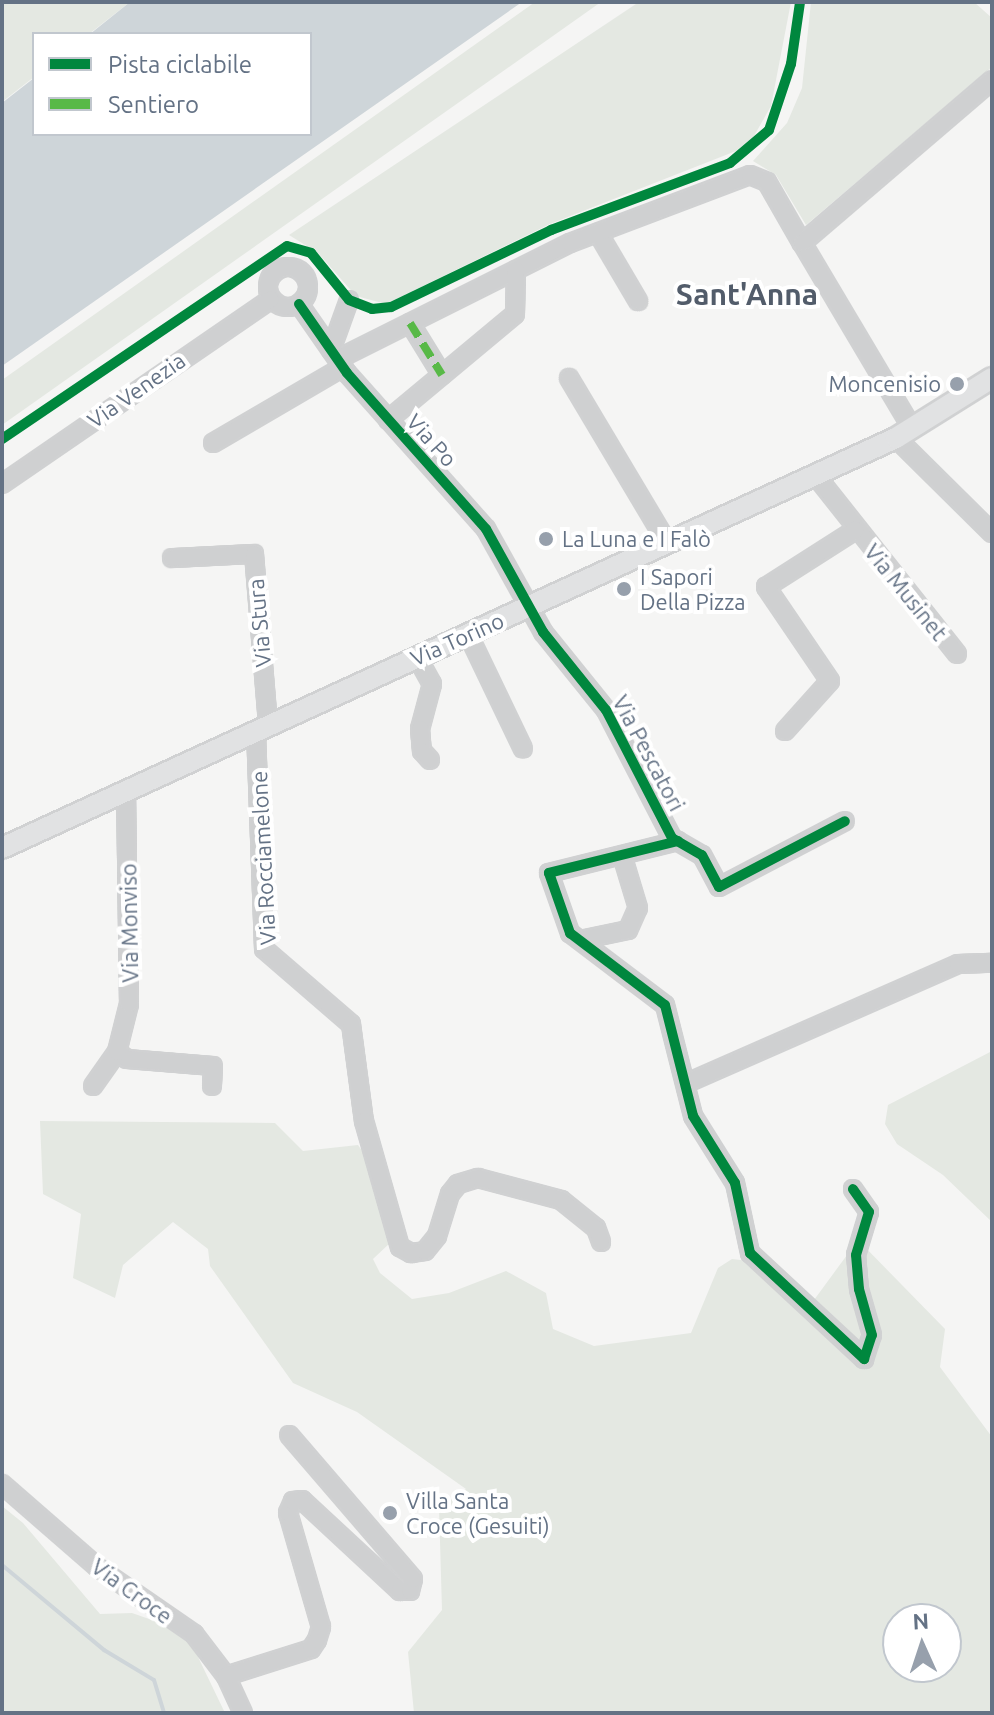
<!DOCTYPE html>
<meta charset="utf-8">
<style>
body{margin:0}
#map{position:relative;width:994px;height:1715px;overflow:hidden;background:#f5f5f4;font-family:Ubuntu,sans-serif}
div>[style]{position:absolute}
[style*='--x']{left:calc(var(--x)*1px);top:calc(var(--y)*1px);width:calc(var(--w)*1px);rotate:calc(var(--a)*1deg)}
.green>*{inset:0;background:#e4e8e2}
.water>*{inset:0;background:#ced5d9}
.stream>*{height:4px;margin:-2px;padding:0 2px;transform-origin:2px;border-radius:2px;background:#ced5d9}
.roads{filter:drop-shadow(2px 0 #d0d1d2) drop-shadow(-2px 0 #d0d1d2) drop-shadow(0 2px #d0d1d2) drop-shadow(0 -2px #d0d1d2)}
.minor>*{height:16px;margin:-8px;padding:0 8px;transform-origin:8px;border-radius:8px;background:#cfd0d1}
.minor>.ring{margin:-8px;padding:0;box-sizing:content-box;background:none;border:16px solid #cfd0d1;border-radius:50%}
.major>*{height:20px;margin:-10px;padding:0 10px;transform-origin:10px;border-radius:10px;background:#e1e2e3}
.quiet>*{height:8px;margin-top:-4px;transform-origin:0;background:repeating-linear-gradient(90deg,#58b947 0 16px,transparent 0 24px)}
.cycleway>*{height:10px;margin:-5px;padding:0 5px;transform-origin:5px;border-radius:5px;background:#00873e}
.dots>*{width:22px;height:22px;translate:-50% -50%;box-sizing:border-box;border:4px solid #fff;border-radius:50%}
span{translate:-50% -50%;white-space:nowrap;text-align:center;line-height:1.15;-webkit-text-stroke:8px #fff;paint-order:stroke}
.poi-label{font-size:22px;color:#647285}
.right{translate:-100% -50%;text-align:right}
.left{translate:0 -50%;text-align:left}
.street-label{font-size:22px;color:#647285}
.district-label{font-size:30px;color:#525c6a;font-weight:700}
.frame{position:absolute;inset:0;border:4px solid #647285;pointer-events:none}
.legend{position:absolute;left:32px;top:32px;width:280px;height:104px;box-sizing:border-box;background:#fff;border:2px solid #c1c7ce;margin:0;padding:10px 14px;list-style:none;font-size:24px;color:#647285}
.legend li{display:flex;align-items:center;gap:16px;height:40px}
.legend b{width:40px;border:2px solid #c1c7ce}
.north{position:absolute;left:882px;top:1603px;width:80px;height:80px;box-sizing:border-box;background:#fff;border:2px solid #c1c7ce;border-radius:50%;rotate:357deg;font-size:22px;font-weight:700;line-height:32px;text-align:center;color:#647285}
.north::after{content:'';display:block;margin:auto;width:28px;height:36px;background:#97a0ac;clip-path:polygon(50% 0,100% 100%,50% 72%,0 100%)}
</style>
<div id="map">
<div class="green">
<i style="clip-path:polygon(2px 2px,130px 2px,89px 34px,34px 34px,34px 77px,2px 102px)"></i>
<i style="clip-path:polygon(535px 2px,601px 2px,2px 425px,2px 380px)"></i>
<i style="clip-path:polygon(639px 2px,791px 2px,771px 106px,754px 136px,736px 151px,550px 224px,386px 304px,356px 296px,318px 253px,289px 235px)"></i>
<i style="clip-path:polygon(811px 2px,974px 2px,992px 18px,992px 67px,806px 225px,776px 175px,753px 161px,787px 123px,802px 88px)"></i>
<i style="clip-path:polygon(992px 1051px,992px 1222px,943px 1175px,897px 1144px,885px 1124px,888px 1105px)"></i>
<i style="clip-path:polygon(evenodd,40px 1121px,275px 1123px,303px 1151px,358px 1145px,392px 1194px,391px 1242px,373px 1259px,380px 1273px,412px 1299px,449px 1293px,506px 1271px,546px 1293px,553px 1329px,594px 1346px,691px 1333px,718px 1268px,732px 1259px,767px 1263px,814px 1300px,858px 1240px,945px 1329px,940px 1367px,992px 1437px,992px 1713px,414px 1713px,408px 1652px,442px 1610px,439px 1507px,466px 1489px,357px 1412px,293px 1383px,210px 1266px,208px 1249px,173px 1222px,123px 1265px,115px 1298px,73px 1278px,81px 1214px,43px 1194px,40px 1121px,898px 1619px,946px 1619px,946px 1667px,898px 1667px,898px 1619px)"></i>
<i style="clip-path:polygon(2px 1506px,23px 1523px,100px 1614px,132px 1613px,186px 1632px,225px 1713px,2px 1713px)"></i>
</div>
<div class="water">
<i style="clip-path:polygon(130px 2px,522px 2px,2px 366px,2px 103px,34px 78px,34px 134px,310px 134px,310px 34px,90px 34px)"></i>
</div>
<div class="stream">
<i style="--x:2;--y:1565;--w:133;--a:39.8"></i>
<i style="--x:104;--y:1650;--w:58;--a:31"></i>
<i style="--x:154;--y:1680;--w:34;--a:73"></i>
</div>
<div class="roads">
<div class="minor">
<i style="--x:598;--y:233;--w:79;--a:59.5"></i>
<i class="ring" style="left:268px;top:267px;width:24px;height:24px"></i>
<i style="--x:299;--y:304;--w:84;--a:55.2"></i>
<i style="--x:347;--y:373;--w:209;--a:48.3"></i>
<i style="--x:486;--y:529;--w:118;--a:61"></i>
<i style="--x:543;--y:632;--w:100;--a:51.1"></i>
<i style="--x:606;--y:710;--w:144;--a:62.7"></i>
<i style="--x:672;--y:838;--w:34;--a:30"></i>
<i style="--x:702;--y:855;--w:36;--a:62"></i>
<i style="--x:719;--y:887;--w:142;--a:-27.6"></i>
<i style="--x:410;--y:323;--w:61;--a:58.4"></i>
<i style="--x:331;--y:350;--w:53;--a:-70.2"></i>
<i style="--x:338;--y:359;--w:259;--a:-26.6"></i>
<i style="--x:570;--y:243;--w:192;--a:-20.7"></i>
<i style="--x:750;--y:175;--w:18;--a:22"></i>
<i style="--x:767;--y:182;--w:70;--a:60.2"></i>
<i style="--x:569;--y:378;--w:193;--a:59.2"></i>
<i style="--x:388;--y:420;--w:165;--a:-39.8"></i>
<i style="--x:515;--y:314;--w:44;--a:-88.7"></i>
<i style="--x:912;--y:428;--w:215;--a:-120.7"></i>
<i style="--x:802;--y:243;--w:250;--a:-40.6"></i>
<i style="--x:896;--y:438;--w:135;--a:44.7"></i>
<i style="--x:213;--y:443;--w:151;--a:-30.3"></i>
<i style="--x:816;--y:476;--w:227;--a:51.6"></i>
<i style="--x:2;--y:484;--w:326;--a:-34.5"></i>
<i style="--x:172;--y:558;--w:82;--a:-2.8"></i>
<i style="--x:254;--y:554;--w:173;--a:85.3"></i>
<i style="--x:468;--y:634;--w:127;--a:64.4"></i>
<i style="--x:417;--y:657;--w:31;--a:61"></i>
<i style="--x:432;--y:684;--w:47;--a:104.9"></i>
<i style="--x:420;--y:729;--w:22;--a:85"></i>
<i style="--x:422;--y:751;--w:12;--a:48"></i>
<i style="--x:256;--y:731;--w:218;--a:87.9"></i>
<i style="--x:264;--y:949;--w:115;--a:40.8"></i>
<i style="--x:351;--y:1024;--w:98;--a:82.4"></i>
<i style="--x:364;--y:1121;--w:131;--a:74.1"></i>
<i style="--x:400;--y:1247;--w:13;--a:29"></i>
<i style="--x:411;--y:1253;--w:14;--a:-8"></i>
<i style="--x:425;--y:1251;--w:19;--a:-51"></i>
<i style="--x:437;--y:1236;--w:44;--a:-72.8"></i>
<i style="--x:450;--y:1194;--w:13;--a:-51"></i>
<i style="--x:458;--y:1184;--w:21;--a:-17"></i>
<i style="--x:478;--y:1178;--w:86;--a:14.8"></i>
<i style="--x:561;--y:1200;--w:45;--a:38.7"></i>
<i style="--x:596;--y:1228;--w:15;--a:70"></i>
<i style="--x:785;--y:731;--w:67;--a:-48"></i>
<i style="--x:830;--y:681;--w:114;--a:-124.2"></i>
<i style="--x:766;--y:587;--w:106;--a:-32.6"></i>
<i style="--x:678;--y:841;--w:133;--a:166.1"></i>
<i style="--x:549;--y:873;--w:64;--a:70.7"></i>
<i style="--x:570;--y:933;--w:119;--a:37.2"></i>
<i style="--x:665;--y:1005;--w:114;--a:75.8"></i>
<i style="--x:693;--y:1116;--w:79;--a:57.9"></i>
<i style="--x:735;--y:1183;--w:72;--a:77.9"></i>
<i style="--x:750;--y:1253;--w:156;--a:42.9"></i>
<i style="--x:864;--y:1359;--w:25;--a:-72"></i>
<i style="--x:872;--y:1335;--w:48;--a:-105.8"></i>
<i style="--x:859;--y:1289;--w:34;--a:-95"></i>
<i style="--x:856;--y:1255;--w:45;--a:-73.2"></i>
<i style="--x:869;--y:1212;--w:28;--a:-125"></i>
<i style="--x:580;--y:940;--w:49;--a:-11.8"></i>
<i style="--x:628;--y:930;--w:24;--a:-66"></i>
<i style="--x:638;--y:908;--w:55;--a:-106.8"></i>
<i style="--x:117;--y:1052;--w:12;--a:35"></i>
<i style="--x:127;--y:1059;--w:86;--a:4.7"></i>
<i style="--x:213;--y:1066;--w:20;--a:93"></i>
<i style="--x:687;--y:1083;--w:296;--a:-23.7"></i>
<i style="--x:958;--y:964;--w:34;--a:-2"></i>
<i style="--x:93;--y:1086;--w:42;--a:-54.8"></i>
<i style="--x:117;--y:1052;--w:49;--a:-76"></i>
<i style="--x:129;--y:1004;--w:213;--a:-90.8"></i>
<i style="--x:2;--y:1484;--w:126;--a:41.1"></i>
<i style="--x:97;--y:1567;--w:118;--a:34.6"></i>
<i style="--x:194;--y:1634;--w:53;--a:52.7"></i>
<i style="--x:226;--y:1676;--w:41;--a:65.3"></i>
<i style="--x:226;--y:1676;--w:89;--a:-17.6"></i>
<i style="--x:311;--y:1649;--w:11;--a:-56"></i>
<i style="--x:317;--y:1640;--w:14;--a:-73"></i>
<i style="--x:321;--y:1627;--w:119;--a:-106.1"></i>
<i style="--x:288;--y:1513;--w:13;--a:-67"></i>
<i style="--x:293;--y:1501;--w:9;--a:-6"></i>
<i style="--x:302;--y:1500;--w:134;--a:42.9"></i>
<i style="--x:400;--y:1591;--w:10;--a:0"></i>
<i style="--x:410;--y:1591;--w:12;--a:-76"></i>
<i style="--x:413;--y:1579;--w:190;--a:-130.7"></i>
</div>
<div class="major">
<i style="--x:2;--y:848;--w:984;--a:-24.64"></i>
<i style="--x:896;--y:438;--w:113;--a:-32"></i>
</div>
</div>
<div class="quiet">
<i style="--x:410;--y:323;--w:61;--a:58.4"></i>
</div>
<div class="cycleway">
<i style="--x:299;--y:304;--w:84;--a:55.2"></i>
<i style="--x:347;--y:373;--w:209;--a:48.3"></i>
<i style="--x:486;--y:529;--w:118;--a:61"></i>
<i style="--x:543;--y:632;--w:100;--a:51.1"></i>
<i style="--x:606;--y:710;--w:144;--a:62.7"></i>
<i style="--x:672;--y:838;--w:34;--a:30"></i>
<i style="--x:702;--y:855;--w:36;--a:62"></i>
<i style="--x:719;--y:887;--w:142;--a:-27.6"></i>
<i style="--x:2;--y:439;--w:344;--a:-34.1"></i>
<i style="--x:287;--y:246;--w:25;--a:16"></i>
<i style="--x:311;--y:253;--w:60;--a:51"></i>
<i style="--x:349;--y:300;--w:25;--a:21"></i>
<i style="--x:372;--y:309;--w:19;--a:-6"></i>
<i style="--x:391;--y:307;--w:178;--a:-25.7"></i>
<i style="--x:551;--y:230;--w:191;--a:-20.5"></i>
<i style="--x:730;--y:163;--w:51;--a:-40.2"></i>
<i style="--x:769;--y:130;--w:70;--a:-71.6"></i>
<i style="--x:791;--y:64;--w:63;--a:-81.7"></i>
<i style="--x:678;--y:841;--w:133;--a:166.1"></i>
<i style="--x:549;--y:873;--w:64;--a:70.7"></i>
<i style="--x:570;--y:933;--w:119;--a:37.2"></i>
<i style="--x:665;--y:1005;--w:114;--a:75.8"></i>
<i style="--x:693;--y:1116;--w:79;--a:57.9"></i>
<i style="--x:735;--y:1183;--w:72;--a:77.9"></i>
<i style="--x:750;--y:1253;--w:156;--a:42.9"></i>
<i style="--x:864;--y:1359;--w:25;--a:-72"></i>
<i style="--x:872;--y:1335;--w:48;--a:-105.8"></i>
<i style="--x:859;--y:1289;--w:34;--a:-95"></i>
<i style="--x:856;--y:1255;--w:45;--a:-73.2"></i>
<i style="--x:869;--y:1212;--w:28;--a:-125"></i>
</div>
<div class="dots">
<i style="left:957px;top:384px;background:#97a0ac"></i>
<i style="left:546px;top:539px;background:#97a0ac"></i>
<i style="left:624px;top:589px;background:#97a0ac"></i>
<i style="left:390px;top:1513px;background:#97a0ac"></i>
</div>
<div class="poi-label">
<span class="right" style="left:941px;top:384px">Moncenisio</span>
<span class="left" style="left:562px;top:539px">La Luna e I Falò</span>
<span class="left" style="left:640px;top:589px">I Sapori<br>Della Pizza</span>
<span class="left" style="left:406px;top:1513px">Villa Santa<br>Croce (Gesuiti)</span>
</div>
<div class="street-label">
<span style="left:136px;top:390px;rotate:-35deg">Via Venezia</span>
<span style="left:432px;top:440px;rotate:48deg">Via Po</span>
<span style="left:906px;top:592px;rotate:51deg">Via Musinet</span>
<span style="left:259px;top:623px;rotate:-95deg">Via Stura</span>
<span style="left:457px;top:639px;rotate:-24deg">Via Torino</span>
<span style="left:649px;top:753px;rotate:62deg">Via Pescatori</span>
<span style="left:263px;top:858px;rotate:-93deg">Via Rocciamelone</span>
<span style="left:129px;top:923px;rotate:-91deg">Via Monviso</span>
<span style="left:132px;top:1591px;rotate:36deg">Via Croce</span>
</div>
<div class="district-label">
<span style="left:747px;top:294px">Sant'Anna</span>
</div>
<div class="frame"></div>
<ul class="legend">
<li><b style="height:10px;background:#00873e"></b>Pista ciclabile</li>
<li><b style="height:10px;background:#58b947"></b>Sentiero</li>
</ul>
<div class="north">N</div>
</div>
